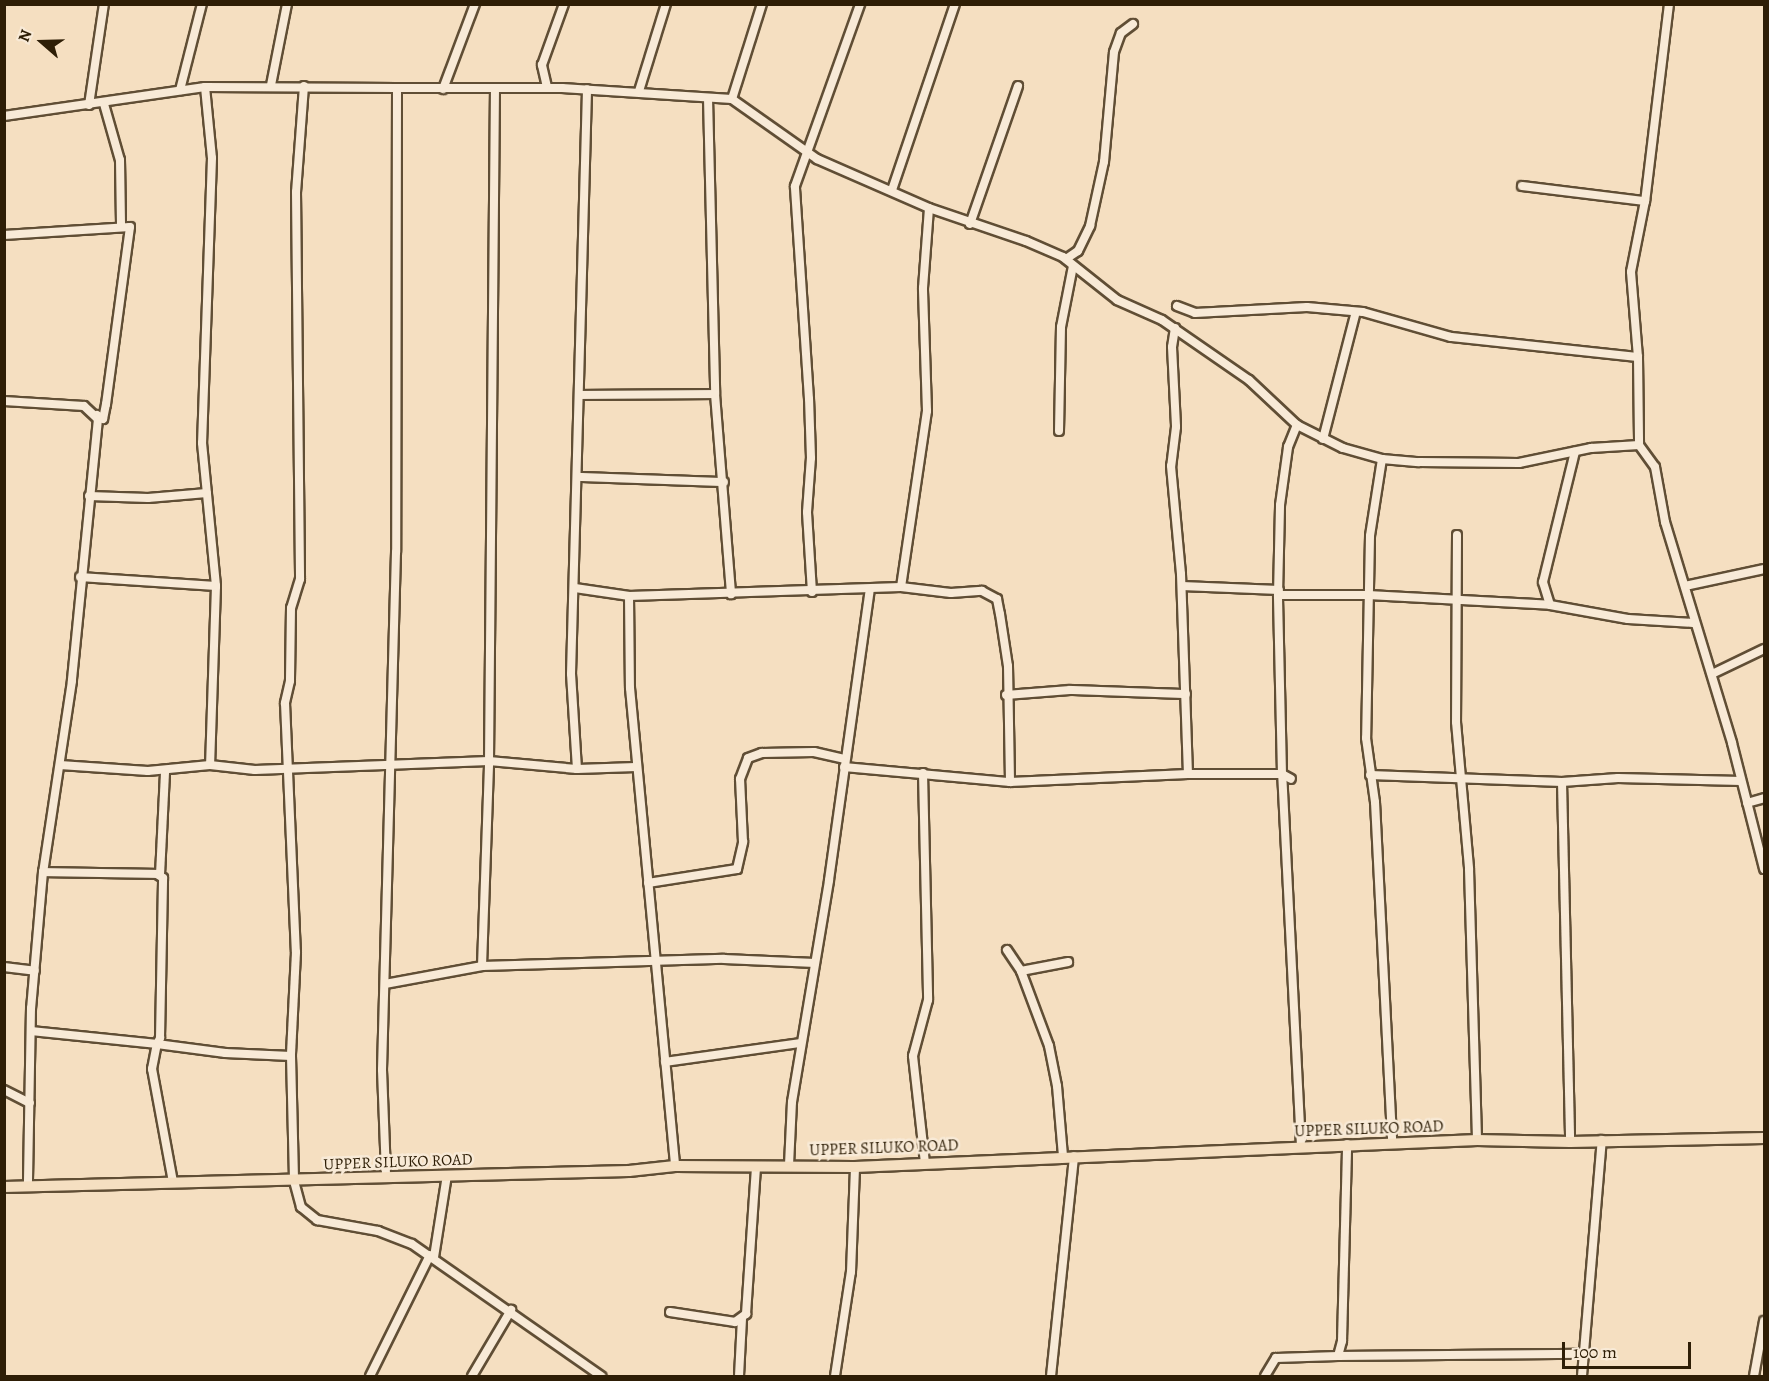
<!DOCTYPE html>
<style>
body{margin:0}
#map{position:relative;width:1769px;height:1381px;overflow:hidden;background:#f5dfc1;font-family:Alegreya,serif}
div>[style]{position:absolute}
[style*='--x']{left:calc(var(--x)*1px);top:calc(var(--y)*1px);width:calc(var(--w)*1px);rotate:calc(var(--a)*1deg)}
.roads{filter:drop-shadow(2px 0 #604e35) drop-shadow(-2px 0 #604e35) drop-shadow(0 2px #604e35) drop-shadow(0 -2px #604e35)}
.minor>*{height:8px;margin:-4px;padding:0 4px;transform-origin:4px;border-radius:4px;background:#f8ead7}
.major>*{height:10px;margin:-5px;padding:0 5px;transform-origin:5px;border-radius:5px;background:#f5dfc1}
span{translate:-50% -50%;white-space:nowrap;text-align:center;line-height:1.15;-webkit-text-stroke:5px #f8ead7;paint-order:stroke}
.street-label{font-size:16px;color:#2e1e06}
.frame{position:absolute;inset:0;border:6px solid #2e1e06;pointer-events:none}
.north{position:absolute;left:12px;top:12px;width:60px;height:60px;-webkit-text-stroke:4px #f8ead7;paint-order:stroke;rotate:290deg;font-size:16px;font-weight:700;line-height:24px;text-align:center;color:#2e1e06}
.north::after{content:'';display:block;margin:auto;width:21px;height:27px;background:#2e1e06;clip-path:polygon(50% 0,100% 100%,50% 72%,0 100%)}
.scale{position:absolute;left:1562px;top:1342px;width:129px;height:27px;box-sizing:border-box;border:3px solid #2e1e06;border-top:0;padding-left:8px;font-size:18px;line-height:21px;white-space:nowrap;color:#2e1e06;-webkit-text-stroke:4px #f8ead7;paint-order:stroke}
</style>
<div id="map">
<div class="roads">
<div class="minor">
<i style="--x:1669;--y:4;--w:198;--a:96.9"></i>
<i style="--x:1645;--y:201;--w:72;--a:101.2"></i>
<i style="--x:1631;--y:272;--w:85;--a:85.3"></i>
<i style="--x:1638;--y:357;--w:88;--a:89.3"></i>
<i style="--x:1639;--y:445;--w:27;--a:54"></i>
<i style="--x:1655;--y:467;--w:56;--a:79.7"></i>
<i style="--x:1665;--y:522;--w:231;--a:73.1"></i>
<i style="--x:1732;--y:743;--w:130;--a:75.7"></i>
<i style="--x:271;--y:85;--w:83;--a:-78.8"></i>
<i style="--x:304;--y:86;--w:106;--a:94.3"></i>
<i style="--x:296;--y:192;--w:387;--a:89.4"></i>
<i style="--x:300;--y:579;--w:30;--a:107"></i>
<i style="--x:291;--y:608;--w:73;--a:90.8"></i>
<i style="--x:290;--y:681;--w:23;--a:103"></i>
<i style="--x:285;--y:703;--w:249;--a:87.5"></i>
<i style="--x:296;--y:952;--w:104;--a:92.8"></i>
<i style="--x:291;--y:1056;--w:125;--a:88.6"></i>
<i style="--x:294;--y:1181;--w:27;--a:75"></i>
<i style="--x:301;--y:1207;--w:21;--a:39"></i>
<i style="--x:317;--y:1220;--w:62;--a:10.2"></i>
<i style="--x:378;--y:1231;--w:36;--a:21"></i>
<i style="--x:412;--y:1244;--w:231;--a:34.9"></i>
<i style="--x:205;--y:87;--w:71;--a:84.4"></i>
<i style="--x:212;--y:158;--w:285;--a:92"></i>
<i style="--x:202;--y:443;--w:144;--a:84.4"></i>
<i style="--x:216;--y:586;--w:179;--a:91.9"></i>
<i style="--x:547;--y:87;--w:23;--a:-103"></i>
<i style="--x:542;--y:65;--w:65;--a:-70.2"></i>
<i style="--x:397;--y:88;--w:165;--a:0"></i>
<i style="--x:562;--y:88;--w:170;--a:3.7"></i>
<i style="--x:732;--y:99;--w:104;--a:35.2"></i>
<i style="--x:817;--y:159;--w:122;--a:23.6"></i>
<i style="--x:929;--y:208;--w:102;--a:18.8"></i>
<i style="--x:1026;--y:241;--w:40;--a:23.4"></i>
<i style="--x:1063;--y:257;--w:69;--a:38.5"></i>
<i style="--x:1117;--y:300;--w:49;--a:24"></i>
<i style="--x:1162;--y:320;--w:106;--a:34.6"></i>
<i style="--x:1249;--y:380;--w:66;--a:43.2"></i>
<i style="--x:443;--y:89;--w:91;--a:-69.4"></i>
<i style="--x:180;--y:90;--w:89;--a:-75.7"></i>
<i style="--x:639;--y:91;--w:91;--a:-72.8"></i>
<i style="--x:708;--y:98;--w:296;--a:88.6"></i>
<i style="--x:715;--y:394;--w:201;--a:85.4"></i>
<i style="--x:732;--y:99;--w:100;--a:-72.5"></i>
<i style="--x:104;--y:104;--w:58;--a:74.1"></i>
<i style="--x:120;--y:160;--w:67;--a:89.1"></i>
<i style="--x:89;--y:105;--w:102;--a:-81.6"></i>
<i style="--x:4;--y:116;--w:203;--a:-8.2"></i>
<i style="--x:205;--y:87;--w:192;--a:0.3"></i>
<i style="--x:397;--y:88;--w:464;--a:90.1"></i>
<i style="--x:396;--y:552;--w:518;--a:91.55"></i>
<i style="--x:382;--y:1070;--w:105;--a:87.8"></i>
<i style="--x:1522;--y:186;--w:124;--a:7"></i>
<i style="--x:892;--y:190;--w:196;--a:-71.3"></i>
<i style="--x:970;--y:224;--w:146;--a:-70.8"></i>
<i style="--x:4;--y:235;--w:126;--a:-3.6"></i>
<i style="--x:130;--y:227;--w:179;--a:97.7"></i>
<i style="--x:106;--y:404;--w:15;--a:101"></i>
<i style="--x:103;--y:419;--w:7;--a:-146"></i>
<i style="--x:1066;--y:259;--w:14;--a:-34"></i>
<i style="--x:1078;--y:251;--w:28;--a:-64"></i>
<i style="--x:1090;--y:226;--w:66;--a:-77.7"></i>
<i style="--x:1104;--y:162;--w:110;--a:-84.8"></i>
<i style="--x:1114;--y:52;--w:20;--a:-70"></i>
<i style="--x:1121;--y:33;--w:15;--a:-37"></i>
<i style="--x:1177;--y:306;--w:19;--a:21"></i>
<i style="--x:1195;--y:313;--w:112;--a:-3.1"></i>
<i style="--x:1307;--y:307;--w:56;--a:5.1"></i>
<i style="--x:1363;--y:312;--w:91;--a:15.9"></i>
<i style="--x:1451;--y:337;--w:188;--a:6.1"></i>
<i style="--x:1175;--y:328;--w:19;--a:99"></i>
<i style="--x:1172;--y:347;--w:80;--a:87.1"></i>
<i style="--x:1176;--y:427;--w:39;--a:97"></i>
<i style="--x:1171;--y:466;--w:108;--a:84.7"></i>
<i style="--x:1181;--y:574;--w:200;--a:88"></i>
<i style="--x:580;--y:395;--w:135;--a:-0.4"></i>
<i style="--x:4;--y:401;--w:80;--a:3.6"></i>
<i style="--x:84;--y:406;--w:19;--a:43"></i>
<i style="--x:98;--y:419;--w:263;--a:95.7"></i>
<i style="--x:72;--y:681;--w:193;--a:98.6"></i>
<i style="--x:43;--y:872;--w:137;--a:95"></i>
<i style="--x:31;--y:1008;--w:179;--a:91"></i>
<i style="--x:1059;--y:431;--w:104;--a:-88.9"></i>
<i style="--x:1061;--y:327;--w:62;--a:-78.9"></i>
<i style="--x:1323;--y:439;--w:128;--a:-75.5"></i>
<i style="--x:1382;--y:459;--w:78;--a:98.9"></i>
<i style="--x:1370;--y:536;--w:202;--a:91.1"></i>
<i style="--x:1366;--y:738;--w:65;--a:82"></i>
<i style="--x:1375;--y:802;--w:341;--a:87.1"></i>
<i style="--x:579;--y:477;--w:145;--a:2"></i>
<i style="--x:89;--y:496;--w:59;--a:1.9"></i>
<i style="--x:148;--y:498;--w:59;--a:-4.8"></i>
<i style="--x:1457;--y:535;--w:187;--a:90.3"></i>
<i style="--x:1456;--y:722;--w:148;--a:84.9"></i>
<i style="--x:1469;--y:869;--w:271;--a:88.3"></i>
<i style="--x:80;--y:577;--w:136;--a:3.8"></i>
<i style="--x:1182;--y:586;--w:97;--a:2.4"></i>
<i style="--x:1685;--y:586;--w:81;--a:-12.1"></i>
<i style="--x:901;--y:587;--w:178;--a:-81.6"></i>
<i style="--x:927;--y:411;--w:123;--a:-91.9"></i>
<i style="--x:923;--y:288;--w:80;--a:-85.7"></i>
<i style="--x:575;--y:588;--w:55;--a:8.4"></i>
<i style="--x:629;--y:596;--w:272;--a:-1.9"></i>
<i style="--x:901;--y:587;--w:50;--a:6.8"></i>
<i style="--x:951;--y:593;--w:31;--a:-4"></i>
<i style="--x:982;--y:591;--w:17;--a:28"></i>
<i style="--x:997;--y:599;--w:15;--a:79"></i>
<i style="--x:1000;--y:614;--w:53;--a:81.3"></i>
<i style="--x:1008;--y:666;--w:116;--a:89"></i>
<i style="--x:812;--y:592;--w:80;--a:-93.6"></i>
<i style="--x:807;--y:512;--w:54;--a:-85.8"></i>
<i style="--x:811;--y:458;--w:59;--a:-91.9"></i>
<i style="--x:809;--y:399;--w:213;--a:-93.8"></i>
<i style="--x:795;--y:186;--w:193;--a:-70.3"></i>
<i style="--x:1278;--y:595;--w:90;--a:0"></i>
<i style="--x:1368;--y:595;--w:182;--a:3.1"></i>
<i style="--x:1550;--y:605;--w:79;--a:10.2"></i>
<i style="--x:1628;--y:619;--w:65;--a:3.5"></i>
<i style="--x:629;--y:596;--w:92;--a:89.4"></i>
<i style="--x:630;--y:688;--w:480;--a:84.6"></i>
<i style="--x:1550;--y:605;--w:24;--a:-107"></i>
<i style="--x:1543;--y:582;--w:134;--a:-76.2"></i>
<i style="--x:1712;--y:674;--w:58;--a:-25.7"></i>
<i style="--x:1006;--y:695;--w:64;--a:-4.5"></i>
<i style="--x:1070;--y:690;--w:116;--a:2"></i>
<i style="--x:60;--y:765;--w:88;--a:3.9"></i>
<i style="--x:148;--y:771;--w:62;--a:-5.5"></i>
<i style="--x:210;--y:765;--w:45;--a:6.3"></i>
<i style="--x:255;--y:770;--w:234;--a:-2.2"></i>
<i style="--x:489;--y:761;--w:88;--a:5.2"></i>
<i style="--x:577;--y:769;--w:59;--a:-1.9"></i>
<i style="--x:844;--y:767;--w:167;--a:5.2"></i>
<i style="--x:1010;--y:782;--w:178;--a:-2.6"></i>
<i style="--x:1188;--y:774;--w:94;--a:0"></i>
<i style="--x:1282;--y:774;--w:10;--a:29"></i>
<i style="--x:577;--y:769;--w:95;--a:-93.6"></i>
<i style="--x:571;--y:674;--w:585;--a:-88.43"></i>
<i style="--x:923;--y:773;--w:227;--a:88.7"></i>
<i style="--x:928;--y:1000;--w:58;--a:105"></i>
<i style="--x:913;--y:1056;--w:108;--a:83.6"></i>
<i style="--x:1370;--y:775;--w:192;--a:2.1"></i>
<i style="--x:1562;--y:782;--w:360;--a:88.7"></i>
<i style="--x:1562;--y:782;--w:56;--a:-4.1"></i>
<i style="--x:1618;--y:778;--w:123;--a:1.4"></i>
<i style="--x:1747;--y:803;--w:18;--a:-16"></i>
<i style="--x:160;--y:875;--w:104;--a:-87.2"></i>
<i style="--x:648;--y:883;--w:90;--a:-8.9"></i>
<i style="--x:737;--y:869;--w:28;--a:-77"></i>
<i style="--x:743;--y:842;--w:63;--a:-92.7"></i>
<i style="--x:740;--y:779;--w:22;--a:-69"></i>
<i style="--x:748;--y:758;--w:15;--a:-20"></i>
<i style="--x:762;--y:753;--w:52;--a:-1.1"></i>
<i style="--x:814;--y:752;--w:32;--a:13"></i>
<i style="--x:1007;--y:950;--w:25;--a:56"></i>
<i style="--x:1021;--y:971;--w:80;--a:69.5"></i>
<i style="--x:1049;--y:1046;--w:41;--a:78.7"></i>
<i style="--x:1057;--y:1086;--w:70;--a:85.1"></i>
<i style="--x:482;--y:966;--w:242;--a:-1.7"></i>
<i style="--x:724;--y:959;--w:91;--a:2.5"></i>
<i style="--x:4;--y:967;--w:31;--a:7"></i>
<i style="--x:1021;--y:971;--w:48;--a:-10.8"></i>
<i style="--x:385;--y:984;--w:99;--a:-10.5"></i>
<i style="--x:482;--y:966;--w:205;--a:-88"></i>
<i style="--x:489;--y:761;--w:672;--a:-89.49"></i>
<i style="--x:31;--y:1031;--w:127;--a:5.9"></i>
<i style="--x:157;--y:1044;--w:7;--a:-63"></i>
<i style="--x:160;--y:1038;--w:160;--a:-88.9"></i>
<i style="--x:163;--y:878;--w:7;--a:-146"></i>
<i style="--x:157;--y:874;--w:114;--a:-179"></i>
<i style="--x:665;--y:1062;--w:137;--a:-8"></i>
<i style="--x:4;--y:1090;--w:29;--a:27"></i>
<i style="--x:1301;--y:1146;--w:372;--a:-92.9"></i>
<i style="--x:1282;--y:774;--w:179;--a:-91.3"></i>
<i style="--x:1278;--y:595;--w:90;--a:-88.7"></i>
<i style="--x:1280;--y:505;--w:59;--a:-82.1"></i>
<i style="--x:1288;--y:447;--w:24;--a:-68"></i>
<i style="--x:1297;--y:425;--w:51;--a:26.6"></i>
<i style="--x:1343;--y:448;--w:41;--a:15.8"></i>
<i style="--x:1382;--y:459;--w:37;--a:5"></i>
<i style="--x:1419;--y:462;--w:100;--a:0.6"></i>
<i style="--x:1519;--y:463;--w:74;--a:-11.8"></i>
<i style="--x:1591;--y:448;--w:48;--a:-3.6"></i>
<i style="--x:789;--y:1165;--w:63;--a:-87.3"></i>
<i style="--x:792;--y:1102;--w:225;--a:-80.5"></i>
<i style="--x:829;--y:880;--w:293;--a:-82"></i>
<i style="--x:173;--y:1182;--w:115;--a:-100.5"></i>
<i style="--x:152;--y:1069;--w:25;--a:-79"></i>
<i style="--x:157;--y:1044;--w:69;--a:7.5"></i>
<i style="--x:225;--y:1053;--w:66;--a:2.6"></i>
<i style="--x:434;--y:1257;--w:83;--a:-81"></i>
<i style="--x:670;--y:1312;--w:66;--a:8.7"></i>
<i style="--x:735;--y:1322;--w:14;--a:-36"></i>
<i style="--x:746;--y:1314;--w:148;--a:-86.1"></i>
<i style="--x:1338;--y:1356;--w:247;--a:-0.5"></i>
<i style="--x:370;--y:1376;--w:135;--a:-63.6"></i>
<i style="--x:472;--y:1376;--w:77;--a:-59.4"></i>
<i style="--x:739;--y:1376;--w:57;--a:-87"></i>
<i style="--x:835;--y:1376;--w:105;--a:-81.3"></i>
<i style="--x:851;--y:1272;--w:105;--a:-87.8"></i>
<i style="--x:1051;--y:1376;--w:221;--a:-84"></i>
<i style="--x:1265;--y:1376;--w:21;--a:-59"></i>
<i style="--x:1276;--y:1358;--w:62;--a:-1.8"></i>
<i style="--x:1338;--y:1356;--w:16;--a:-75"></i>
<i style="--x:1342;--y:1341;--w:197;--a:-88.5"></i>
<i style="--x:1582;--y:1376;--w:237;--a:-85.2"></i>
<i style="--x:1754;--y:1376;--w:56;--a:-79.7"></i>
</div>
<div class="major">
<i style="--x:4;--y:1187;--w:625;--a:-1.47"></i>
<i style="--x:629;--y:1171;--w:46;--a:-6.2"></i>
<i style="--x:675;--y:1166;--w:180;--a:0.3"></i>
<i style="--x:855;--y:1167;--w:623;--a:-2.49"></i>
<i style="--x:1477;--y:1140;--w:93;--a:1.2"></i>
<i style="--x:1570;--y:1142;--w:194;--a:-1.2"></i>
</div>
</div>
<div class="street-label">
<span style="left:1369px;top:1129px;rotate:-2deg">UPPER SILUKO ROAD</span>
<span style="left:884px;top:1148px;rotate:-2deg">UPPER SILUKO ROAD</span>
<span style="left:398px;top:1162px;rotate:-2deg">UPPER SILUKO ROAD</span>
</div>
<div class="frame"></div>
<div class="north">N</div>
<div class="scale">100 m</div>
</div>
